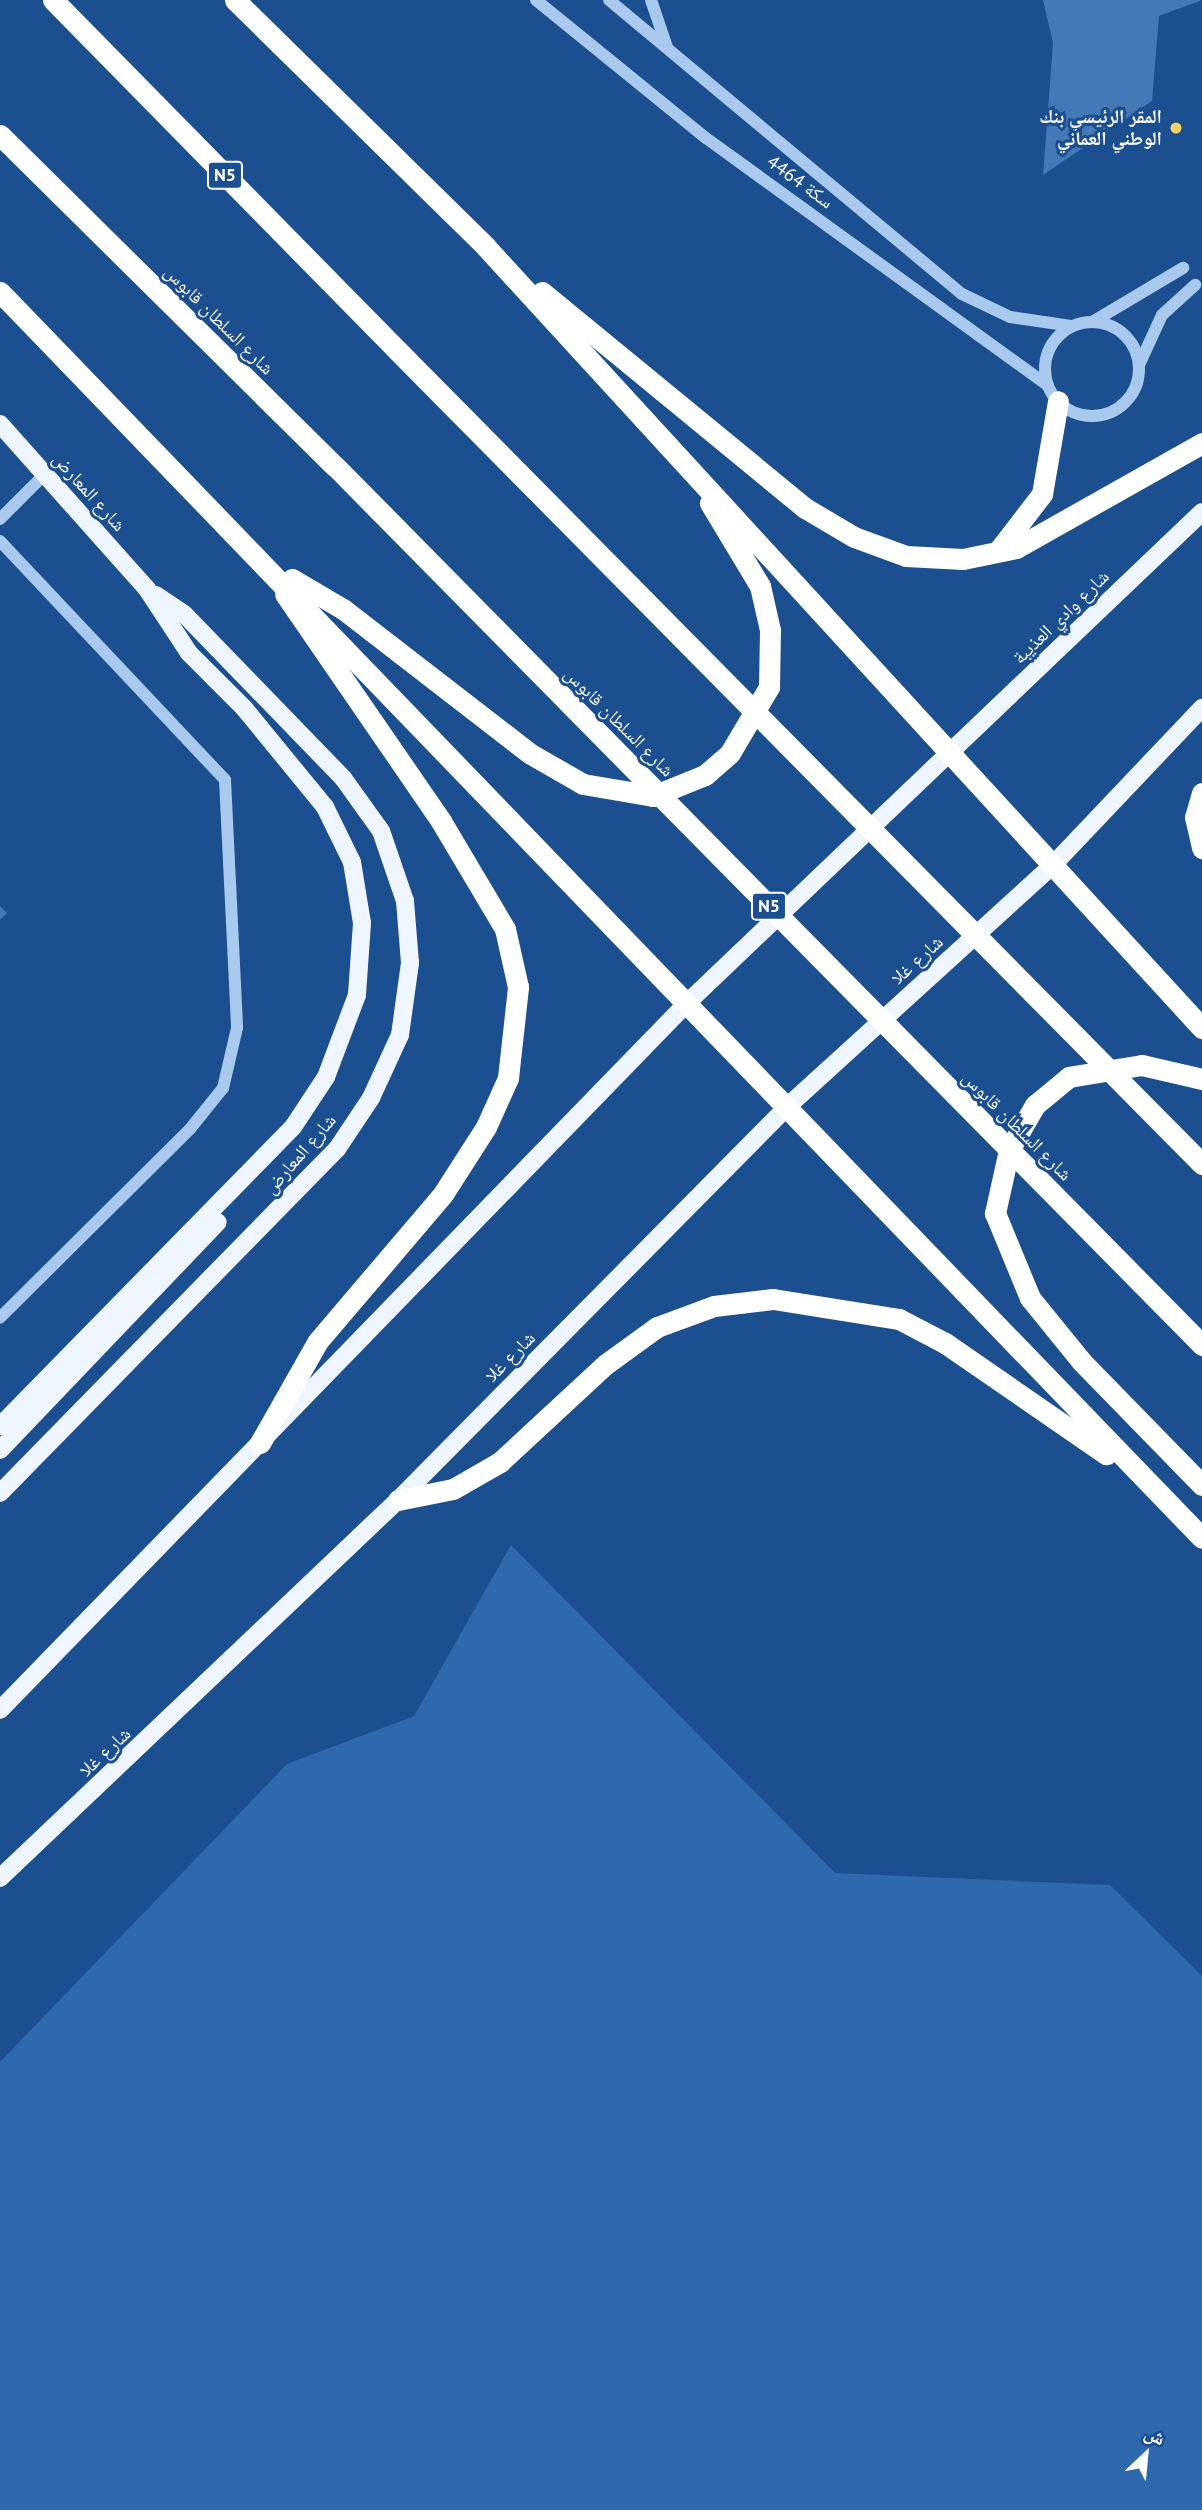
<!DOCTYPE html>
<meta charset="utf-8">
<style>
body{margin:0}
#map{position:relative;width:1202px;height:2510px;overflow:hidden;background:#1b4f8f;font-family:"PT Sans","Noto Naskh Arabic",sans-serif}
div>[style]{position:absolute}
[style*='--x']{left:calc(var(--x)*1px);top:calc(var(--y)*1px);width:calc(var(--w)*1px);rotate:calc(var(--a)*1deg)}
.green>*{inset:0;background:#2e69ad}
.building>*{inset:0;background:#4478b7}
.minor>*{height:12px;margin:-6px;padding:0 6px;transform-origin:6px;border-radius:6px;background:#a9c9ee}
.minor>.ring{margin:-6px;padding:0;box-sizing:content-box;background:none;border:12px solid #a9c9ee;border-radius:50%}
.major>*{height:18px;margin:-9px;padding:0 9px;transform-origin:9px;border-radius:9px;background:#f0f6ff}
.highway>*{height:21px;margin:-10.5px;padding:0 10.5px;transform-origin:10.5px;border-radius:10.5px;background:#fff}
.highway-bridge>*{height:21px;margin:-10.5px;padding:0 10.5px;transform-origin:10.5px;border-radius:10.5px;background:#fff}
.dots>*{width:19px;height:19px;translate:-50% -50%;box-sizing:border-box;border:4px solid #1b4f8f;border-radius:50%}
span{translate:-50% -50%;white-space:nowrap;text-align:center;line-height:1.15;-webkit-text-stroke:6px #1b4f8f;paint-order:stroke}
.shield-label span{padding:2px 5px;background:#1b4f8f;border:2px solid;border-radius:5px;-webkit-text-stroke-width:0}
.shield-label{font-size:18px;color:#fff;font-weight:700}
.poi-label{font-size:19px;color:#fff;font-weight:700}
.right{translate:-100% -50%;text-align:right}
.street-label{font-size:19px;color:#fff}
.north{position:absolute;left:1111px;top:2419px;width:70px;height:70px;-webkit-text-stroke:5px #1b4f8f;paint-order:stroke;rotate:26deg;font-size:19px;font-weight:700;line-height:28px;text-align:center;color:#fff}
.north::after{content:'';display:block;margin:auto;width:24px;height:32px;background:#fff;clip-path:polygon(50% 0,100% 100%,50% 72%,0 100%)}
</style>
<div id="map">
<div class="green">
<i style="clip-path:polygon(511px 1545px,835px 1873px,1110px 1885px,1202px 1976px,1202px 2510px,0 2510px,0 2062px,287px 1764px,414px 1716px)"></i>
</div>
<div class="building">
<i style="clip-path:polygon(1043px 0,1202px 0,1159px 16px,1152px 101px,1043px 175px,1053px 43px)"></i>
<i style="clip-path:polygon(0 906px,7px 913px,0 920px)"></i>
</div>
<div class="minor">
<i style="--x:536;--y:0;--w:219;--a:39.1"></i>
<i style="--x:706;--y:138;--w:422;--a:35.9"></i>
<i style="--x:609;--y:0;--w:459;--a:39.8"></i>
<i style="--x:962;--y:294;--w:53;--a:25.6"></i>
<i style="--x:1010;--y:317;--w:63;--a:8.3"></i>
<i style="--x:651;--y:0;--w:50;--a:71.2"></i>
<i style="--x:1094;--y:321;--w:104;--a:-30.8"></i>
<i class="ring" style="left:1045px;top:322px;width:82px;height:82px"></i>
<i style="--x:1139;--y:365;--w:55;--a:-65.3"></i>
<i style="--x:1162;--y:315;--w:45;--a:-42.3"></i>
<i style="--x:0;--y:519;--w:64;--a:-45"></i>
<i style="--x:0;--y:541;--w:328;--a:46.7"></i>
<i style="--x:225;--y:780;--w:248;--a:87.2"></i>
<i style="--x:237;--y:1028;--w:62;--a:103.1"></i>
<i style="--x:223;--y:1088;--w:53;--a:128.8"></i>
<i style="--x:190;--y:1129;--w:268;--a:135.2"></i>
</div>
<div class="major">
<i style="--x:0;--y:424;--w:221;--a:48.3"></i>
<i style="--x:147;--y:589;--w:77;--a:56.7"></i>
<i style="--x:189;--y:653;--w:78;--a:45"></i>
<i style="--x:244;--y:708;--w:128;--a:50.7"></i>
<i style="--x:325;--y:807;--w:61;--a:63.9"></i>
<i style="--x:352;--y:862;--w:62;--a:80.7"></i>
<i style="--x:362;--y:923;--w:72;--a:94"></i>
<i style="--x:357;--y:995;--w:88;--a:110.7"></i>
<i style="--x:326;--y:1077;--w:60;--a:123.4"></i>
<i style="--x:293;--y:1127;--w:419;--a:134.4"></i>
<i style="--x:0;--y:1450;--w:315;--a:-46.3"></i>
<i style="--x:0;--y:1493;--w:482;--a:-45.6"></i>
<i style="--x:337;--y:1149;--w:61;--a:-56.3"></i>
<i style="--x:371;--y:1098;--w:69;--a:-65.3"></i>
<i style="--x:400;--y:1035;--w:73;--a:-82.1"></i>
<i style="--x:410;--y:963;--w:62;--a:-94.6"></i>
<i style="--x:405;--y:901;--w:74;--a:-108.9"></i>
<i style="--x:381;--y:831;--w:65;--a:-125.6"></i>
<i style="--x:343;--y:778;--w:228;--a:-134.1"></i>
<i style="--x:184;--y:614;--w:34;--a:-146"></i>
<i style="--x:0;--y:1710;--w:983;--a:-45.82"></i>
<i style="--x:685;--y:1005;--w:714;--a:-43.64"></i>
<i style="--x:0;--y:1878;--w:549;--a:-43.52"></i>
<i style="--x:398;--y:1500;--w:554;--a:-45.29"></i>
<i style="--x:788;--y:1106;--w:357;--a:-42.3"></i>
<i style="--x:1052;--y:866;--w:218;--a:-46.5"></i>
</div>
<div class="highway">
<i style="--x:53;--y:0;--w:491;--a:45.5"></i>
<i style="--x:235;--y:0;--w:352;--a:44.5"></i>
<i style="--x:486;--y:247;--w:1060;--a:47.49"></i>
<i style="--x:0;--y:135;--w:471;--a:44.7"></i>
<i style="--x:0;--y:292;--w:1731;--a:46.03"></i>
<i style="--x:542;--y:292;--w:340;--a:39.4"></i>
<i style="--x:805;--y:508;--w:57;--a:30.6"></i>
<i style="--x:854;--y:537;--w:55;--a:20.1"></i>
<i style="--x:906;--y:556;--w:57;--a:3"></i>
<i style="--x:963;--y:559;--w:54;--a:-11.7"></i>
<i style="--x:1016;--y:548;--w:214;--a:-29.4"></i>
<i style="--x:999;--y:550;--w:71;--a:-52.5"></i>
<i style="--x:1042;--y:494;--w:94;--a:-80.2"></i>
<i style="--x:292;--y:579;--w:59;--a:30.5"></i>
<i style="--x:343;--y:609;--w:235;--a:37.7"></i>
<i style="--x:529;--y:753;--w:62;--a:29.9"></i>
<i style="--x:583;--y:784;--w:71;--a:9.7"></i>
<i style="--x:653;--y:796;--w:56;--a:-22"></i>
<i style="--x:705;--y:775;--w:33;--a:-41"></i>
<i style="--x:730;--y:753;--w:77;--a:-59.4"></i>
<i style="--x:769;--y:687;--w:57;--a:-89"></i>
<i style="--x:770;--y:630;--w:45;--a:-102.8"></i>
<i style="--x:760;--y:586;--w:97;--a:-121.1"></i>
<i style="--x:1202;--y:793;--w:25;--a:106"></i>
<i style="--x:1195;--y:817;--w:32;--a:77"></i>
<i style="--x:1202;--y:1079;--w:62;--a:-166.9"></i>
<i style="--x:1142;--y:1065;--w:74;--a:170.7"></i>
<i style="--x:1069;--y:1077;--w:44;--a:140.5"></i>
<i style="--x:1035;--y:1105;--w:52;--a:120"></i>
<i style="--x:1009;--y:1150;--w:65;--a:102.5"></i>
<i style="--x:995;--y:1213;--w:92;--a:67.6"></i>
<i style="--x:1030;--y:1298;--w:82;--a:50.9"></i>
<i style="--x:1082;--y:1362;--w:172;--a:45.7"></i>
<i style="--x:260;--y:1443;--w:117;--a:-60.4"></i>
<i style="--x:318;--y:1341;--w:193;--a:-49.6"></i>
<i style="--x:443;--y:1194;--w:80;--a:-57.3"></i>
<i style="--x:486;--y:1127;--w:54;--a:-65.8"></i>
<i style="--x:508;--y:1078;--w:92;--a:-83.7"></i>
<i style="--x:518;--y:987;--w:59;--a:-102.6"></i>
<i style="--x:505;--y:929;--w:126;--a:-120.7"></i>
<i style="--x:441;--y:821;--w:275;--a:-124.5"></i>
<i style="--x:398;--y:1500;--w:56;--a:-11.3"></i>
<i style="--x:453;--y:1489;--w:54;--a:-29.9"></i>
<i style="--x:500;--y:1462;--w:144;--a:-42.8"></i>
<i style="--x:606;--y:1364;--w:63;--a:-36"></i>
<i style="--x:657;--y:1327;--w:61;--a:-20.2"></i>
<i style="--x:714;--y:1306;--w:59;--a:-6.8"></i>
<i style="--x:773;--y:1299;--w:128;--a:9"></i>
<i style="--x:899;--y:1319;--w:52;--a:27.6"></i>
<i style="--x:945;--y:1343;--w:196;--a:34.6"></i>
</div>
<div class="highway-bridge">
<i style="--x:397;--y:350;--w:1145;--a:45.32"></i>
<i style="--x:335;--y:466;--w:1235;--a:45.39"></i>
</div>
<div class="dots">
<i style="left:1176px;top:128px;background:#ffd166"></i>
</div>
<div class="shield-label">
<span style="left:225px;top:175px">N5</span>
<span style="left:769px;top:906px">N5</span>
</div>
<div class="poi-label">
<span class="right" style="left:1162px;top:128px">المقر الرئيسي بنك<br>الوطني العماني</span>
</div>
<div class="street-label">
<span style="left:800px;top:182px;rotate:36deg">سكة 4464</span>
<span style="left:219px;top:320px;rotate:45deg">شارع السلطان قابوس</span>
<span style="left:89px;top:492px;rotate:48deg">شارع المعارض</span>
<span style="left:1061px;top:617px;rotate:-44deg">شارع وادي العذيبة</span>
<span style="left:619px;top:722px;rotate:45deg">شارع السلطان قابوس</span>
<span style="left:917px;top:960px;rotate:-42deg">شارع غلا</span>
<span style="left:1017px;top:1126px;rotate:45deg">شارع السلطان قابوس</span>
<span style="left:300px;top:1154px;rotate:-49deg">شارع المعارض</span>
<span style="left:510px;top:1357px;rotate:-45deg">شارع غلا</span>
<span style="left:105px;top:1752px;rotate:-43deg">شارع غلا</span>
</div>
<div class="north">ش</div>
</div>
